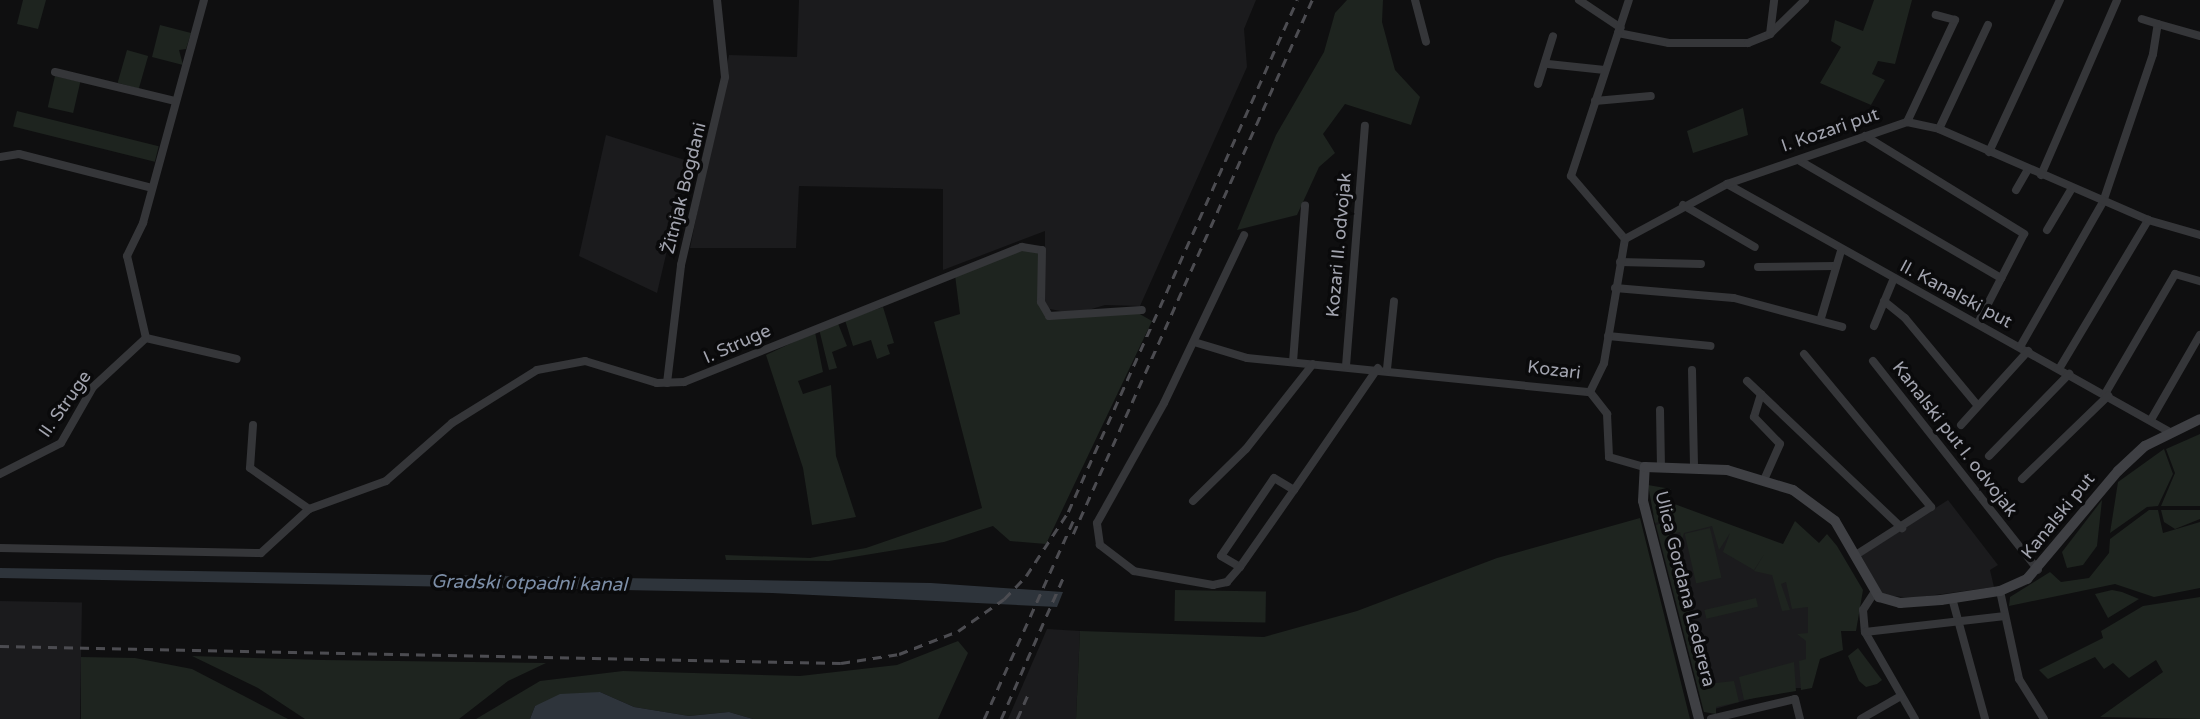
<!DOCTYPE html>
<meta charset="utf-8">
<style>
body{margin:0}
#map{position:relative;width:2200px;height:719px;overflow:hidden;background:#0f0f10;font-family:"Varela Round",sans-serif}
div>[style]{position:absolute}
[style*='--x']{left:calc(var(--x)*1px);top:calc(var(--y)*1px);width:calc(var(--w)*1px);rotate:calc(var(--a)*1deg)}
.built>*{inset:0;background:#1b1b1d;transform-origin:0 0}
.green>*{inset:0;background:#1e241f;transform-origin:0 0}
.water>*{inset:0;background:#2e343b}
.street>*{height:8px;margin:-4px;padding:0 4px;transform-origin:4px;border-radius:4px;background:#353639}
.secondary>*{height:10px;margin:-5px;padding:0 5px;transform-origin:5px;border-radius:5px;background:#3f4044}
.rail>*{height:2.5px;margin-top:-1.25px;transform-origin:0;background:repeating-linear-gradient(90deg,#4c4c51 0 9px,transparent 0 16px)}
span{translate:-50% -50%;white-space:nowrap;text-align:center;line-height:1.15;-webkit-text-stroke:7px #0a0a0b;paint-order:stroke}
.street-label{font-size:18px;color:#a2a4af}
.water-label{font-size:19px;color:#7c8ea7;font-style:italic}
</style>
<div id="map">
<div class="built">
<i style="clip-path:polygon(799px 0,1256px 0,1244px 29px,1247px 67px,1140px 306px,1105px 305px,1075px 314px,1045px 308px,1045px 231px,943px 270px,943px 189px,799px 186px,796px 248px,690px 248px,729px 55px,797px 57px)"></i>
<i style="clip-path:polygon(606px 135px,688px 161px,657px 293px,579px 256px)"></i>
<i style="clip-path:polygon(1948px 500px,1998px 565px,1990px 570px,1994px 587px,1913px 598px,1883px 595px,1861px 556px)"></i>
<i style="clip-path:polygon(1653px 515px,1693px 518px,1745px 537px,1812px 591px,1812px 688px,1789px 688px,1704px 712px)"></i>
<i style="left:0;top:601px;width:82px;height:118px;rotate:1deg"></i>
<i style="clip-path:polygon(1047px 629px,1080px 631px,1076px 719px,1008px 719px)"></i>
</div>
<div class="green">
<i style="clip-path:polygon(23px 0,46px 0,38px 29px,17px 24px)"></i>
<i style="clip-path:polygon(1347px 0,1383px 0,1382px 22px,1395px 70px,1420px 97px,1411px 125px,1345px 104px,1323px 134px,1335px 153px,1319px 167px,1297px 215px,1237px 230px,1276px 135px,1324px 52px,1335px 13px)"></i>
<i style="clip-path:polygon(1874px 0,1912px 0,1895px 64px,1878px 61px,1872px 74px,1885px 80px,1871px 105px,1820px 83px,1841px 47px,1831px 41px,1835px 20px,1863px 31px)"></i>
<i style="clip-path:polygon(160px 25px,191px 33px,186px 49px,179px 50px,183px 65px,152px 57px)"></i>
<i style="left:127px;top:50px;width:22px;height:34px;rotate:16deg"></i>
<i style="left:55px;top:76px;width:26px;height:32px;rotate:13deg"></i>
<i style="clip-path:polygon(1743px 108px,1748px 135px,1693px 153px,1687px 131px)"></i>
<i style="left:17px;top:111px;width:146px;height:16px;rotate:14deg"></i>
<i style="clip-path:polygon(1024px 249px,1039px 250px,1039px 305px,1048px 319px,1112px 312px,1138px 313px,1152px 321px,1046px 544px,1010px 541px,993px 526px,944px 542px,829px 561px,726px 560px,725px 555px,810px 558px,866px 548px,982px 508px,934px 322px,960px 314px,955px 275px)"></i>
<i style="clip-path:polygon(883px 307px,894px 343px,887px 345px,890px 354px,877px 359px,871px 340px,853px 346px,845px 320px)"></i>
<i style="clip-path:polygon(837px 321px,847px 346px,832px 352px,837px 368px,829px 370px,819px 329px)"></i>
<i style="clip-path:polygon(815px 332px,823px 372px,798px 381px,803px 394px,831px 385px,836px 456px,856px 517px,812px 525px,803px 468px,766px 355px)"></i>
<i style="clip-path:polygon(2200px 434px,2200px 506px,2161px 506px,2175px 473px,2166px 449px)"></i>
<i style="clip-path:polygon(2164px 449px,2173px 474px,2158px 506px,2147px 507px,2110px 533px,2118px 482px)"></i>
<i style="clip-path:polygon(1648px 485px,1671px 489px,1669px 502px,1783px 544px,1795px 521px,1819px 543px,1827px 534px,1837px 546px,1863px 590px,1856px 631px,1841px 631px,1843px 650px,1820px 659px,1812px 688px,1801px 690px,1799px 661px,1806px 659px,1806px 641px,1797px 634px,1808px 633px,1808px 607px,1792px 609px,1786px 582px,1781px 584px,1790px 610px,1782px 611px,1772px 575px,1754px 571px,1765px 553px,1754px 570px,1723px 552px,1730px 533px,1719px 550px,1712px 526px,1684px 533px,1682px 540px,1680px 532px,1671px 534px,1668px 520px,1655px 523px)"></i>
<i style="clip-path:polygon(2102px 500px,2097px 546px,2083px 565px,2067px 568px,2062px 552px)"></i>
<i style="clip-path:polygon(2149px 510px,2158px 510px,2163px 533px,2200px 522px,2200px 588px,2154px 597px,2115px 584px,2009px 606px,2010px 597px,2050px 572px,2061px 582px,2089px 578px,2109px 553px,2110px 539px)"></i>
<i style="clip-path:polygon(2161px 510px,2200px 510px,2200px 519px,2175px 529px,2164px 522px)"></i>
<i style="clip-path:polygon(1640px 518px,1690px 719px,1076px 719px,1080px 631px,1264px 637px,1357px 611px,1497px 558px)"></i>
<i style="clip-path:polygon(1666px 522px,1694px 630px,1687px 632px,1694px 632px,1707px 684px,1734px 681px,1739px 702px,1716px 707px,1716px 714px,1704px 712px,1675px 598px,1656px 525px)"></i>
<i style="left:1710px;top:528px;width:51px;height:26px;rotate:77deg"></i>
<i style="left:1175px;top:590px;width:91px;height:31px;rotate:1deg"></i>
<i style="clip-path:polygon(2112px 590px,2122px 592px,2139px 599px,2108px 618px,2095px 594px)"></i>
<i style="clip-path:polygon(2200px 597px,2200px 719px,2100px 717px,2163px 672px,2156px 660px,2129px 678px,2113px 663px,2104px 669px,2095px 657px,2048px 679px,2039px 670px,2103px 638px,2101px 631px,2143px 606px)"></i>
<i style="left:1756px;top:598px;width:9px;height:53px;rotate:77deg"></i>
<i style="clip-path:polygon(958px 641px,968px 653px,938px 719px,753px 719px,729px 712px,689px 716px,634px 707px,600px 692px,535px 706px,530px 719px,476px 719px,540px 681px,623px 671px,800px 676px,897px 665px)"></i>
<i style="clip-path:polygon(1858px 648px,1882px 680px,1877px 684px,1866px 687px,1859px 681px,1848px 656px)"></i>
<i style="clip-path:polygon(192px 656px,323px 660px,546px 663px,508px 681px,459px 719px,305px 719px,258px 688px)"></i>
<i style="clip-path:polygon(81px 657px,135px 658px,192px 669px,288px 719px,81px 719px)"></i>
<i style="clip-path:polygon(1794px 662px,1796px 691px,1744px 700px,1739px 677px)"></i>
</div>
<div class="water">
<i style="clip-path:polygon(0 568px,931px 583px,1063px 592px,1057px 607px,772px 593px,0 578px)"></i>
<i style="clip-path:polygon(600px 692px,634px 707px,689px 716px,729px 712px,753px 719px,530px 719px,535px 706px,560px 694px)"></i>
</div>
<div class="street">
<i style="--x:1415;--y:0;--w:43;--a:75.3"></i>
<i style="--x:1579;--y:0;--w:50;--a:33.7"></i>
<i style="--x:2158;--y:24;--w:44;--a:15.9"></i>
<i style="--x:1618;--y:33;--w:52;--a:11.1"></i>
<i style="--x:1669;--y:43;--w:79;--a:0"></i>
<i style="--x:1748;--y:43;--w:24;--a:-22"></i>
<i style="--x:1770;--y:34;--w:49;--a:-44.2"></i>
<i style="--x:1770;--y:34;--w:34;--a:-83"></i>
<i style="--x:1548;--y:64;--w:57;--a:6"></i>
<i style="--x:55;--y:72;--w:123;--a:13.6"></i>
<i style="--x:1538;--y:84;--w:50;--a:-72.6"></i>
<i style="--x:1595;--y:101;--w:56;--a:-5.1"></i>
<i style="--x:1907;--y:122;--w:113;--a:-64.8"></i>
<i style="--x:1955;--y:20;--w:20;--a:-165"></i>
<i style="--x:1939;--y:129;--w:115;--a:-64.8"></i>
<i style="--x:1865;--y:136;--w:187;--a:31.6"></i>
<i style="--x:2024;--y:234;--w:100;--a:117.3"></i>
<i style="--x:1989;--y:152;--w:168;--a:-65"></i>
<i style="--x:0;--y:157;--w:19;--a:-9"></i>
<i style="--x:19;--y:154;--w:137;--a:14.3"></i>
<i style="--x:1800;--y:161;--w:233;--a:30.2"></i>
<i style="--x:2041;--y:175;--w:191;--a:-66.5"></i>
<i style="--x:1727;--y:184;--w:508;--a:29.24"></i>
<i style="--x:2016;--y:190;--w:24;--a:-60"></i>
<i style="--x:1683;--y:205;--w:83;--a:30.3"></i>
<i style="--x:2047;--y:230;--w:49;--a:-59.2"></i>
<i style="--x:1625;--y:239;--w:83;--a:-130.6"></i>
<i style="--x:1571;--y:176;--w:185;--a:-71.8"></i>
<i style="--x:1620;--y:262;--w:81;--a:1.4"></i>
<i style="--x:1758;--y:267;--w:77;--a:-0.7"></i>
<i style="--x:1615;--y:288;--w:119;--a:4.8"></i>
<i style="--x:1734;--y:298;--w:112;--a:15"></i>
<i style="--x:1884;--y:301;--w:27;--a:39"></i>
<i style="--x:1905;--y:318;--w:114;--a:50.3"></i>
<i style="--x:1821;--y:318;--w:70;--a:-73.4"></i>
<i style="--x:1874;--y:326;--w:52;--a:-67.4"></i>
<i style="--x:1608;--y:336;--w:103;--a:5.5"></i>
<i style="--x:146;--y:338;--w:93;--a:13"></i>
<i style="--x:1194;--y:342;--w:55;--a:16.8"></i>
<i style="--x:1247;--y:358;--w:345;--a:5.7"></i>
<i style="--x:1590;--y:392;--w:28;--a:52"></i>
<i style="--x:1607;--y:414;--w:43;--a:87.3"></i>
<i style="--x:1609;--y:457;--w:37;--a:16"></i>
<i style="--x:2020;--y:347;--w:167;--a:-60.2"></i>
<i style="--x:2103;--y:202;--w:156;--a:-71.3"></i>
<i style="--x:2153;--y:54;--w:30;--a:-81"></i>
<i style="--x:2158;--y:24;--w:17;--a:-163"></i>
<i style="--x:1804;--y:354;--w:199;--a:50.3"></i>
<i style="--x:1931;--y:507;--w:89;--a:147.4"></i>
<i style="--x:1873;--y:361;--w:266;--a:51.7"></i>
<i style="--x:1293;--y:362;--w:157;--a:-85.6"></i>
<i style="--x:1346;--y:366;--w:241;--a:-85.5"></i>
<i style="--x:1387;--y:369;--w:68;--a:-84.1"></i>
<i style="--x:2059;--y:369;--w:174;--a:-59.1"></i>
<i style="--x:1692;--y:370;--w:98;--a:88.8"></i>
<i style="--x:1747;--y:381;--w:214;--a:43.5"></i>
<i style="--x:667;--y:383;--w:119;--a:-83.2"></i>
<i style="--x:681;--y:265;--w:193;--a:-76.8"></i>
<i style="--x:725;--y:77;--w:77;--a:-95.9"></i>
<i style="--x:1590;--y:392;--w:32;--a:-64"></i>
<i style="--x:1604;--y:363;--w:126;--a:-80.4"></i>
<i style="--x:1625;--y:239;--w:116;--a:-28.3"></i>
<i style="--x:1727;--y:184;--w:190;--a:-19"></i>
<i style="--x:1907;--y:122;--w:33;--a:12"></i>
<i style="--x:1939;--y:129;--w:228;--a:23.5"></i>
<i style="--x:2148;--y:220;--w:54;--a:16.1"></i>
<i style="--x:1761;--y:394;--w:24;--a:107"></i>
<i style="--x:1754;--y:417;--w:37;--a:46"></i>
<i style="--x:1780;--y:444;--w:39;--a:114"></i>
<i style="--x:2105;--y:394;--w:139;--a:-59.7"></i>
<i style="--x:2175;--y:274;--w:26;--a:16"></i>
<i style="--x:1660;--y:410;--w:58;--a:89"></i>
<i style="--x:2152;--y:418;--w:96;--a:-60"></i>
<i style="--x:253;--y:425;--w:43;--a:94"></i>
<i style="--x:250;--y:468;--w:72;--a:34.8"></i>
<i style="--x:1961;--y:425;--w:100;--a:-47.8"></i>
<i style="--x:1989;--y:456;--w:115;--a:-45.7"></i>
<i style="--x:0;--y:474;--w:68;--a:-26.9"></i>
<i style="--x:61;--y:443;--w:64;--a:-60.3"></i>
<i style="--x:93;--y:387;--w:72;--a:-42.8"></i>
<i style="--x:146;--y:338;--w:84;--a:-103"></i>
<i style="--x:127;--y:256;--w:37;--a:-64"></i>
<i style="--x:143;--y:223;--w:231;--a:-74.7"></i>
<i style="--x:2022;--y:479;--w:120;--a:-44"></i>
<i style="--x:1294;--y:490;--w:23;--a:-149"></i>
<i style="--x:1274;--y:478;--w:94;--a:124.2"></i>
<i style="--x:1221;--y:556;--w:22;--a:30"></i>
<i style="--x:1240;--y:567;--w:94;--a:-55"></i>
<i style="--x:1294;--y:490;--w:148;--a:-55.5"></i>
<i style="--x:1193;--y:501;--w:74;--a:-44.5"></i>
<i style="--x:1246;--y:449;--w:108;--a:-51.8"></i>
<i style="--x:0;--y:548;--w:261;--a:1.1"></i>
<i style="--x:261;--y:553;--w:65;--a:-42.5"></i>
<i style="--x:309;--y:509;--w:82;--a:-20"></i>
<i style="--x:386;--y:481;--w:88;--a:-41.3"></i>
<i style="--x:452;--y:423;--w:100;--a:-31.9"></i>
<i style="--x:537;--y:370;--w:49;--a:-10.6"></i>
<i style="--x:585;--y:361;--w:75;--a:17"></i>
<i style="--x:657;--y:383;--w:27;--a:-2"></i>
<i style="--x:684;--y:382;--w:364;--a:-21.8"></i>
<i style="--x:1022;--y:247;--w:20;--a:9"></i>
<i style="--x:1042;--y:250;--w:52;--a:91.1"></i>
<i style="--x:1041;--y:302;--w:16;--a:60"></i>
<i style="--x:1049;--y:316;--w:93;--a:-3.7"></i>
<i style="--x:1240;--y:567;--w:20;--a:131"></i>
<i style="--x:1227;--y:582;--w:14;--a:168"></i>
<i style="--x:1213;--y:585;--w:80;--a:-170"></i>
<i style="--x:1134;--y:571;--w:43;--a:-142.6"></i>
<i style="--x:1100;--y:545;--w:22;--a:-98"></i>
<i style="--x:1097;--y:523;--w:137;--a:-60.8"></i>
<i style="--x:1164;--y:403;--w:186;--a:-64.5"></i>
<i style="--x:2000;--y:591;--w:90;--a:77.8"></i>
<i style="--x:2019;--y:679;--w:47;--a:58"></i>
<i style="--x:1874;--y:593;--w:20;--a:123"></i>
<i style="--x:1863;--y:610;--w:22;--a:85"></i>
<i style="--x:1865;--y:632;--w:100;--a:60.1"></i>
<i style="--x:1952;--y:598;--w:125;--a:74.7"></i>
<i style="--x:1865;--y:632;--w:141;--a:-6.5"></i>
<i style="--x:1711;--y:719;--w:86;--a:-13.4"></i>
<i style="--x:1795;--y:699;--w:21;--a:76"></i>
<i style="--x:1861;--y:719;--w:46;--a:-29.9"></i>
</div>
<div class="secondary">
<i style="--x:1699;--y:719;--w:225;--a:-104.4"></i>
<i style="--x:1643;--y:501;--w:34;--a:-87"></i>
<i style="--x:1645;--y:467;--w:82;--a:2.1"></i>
<i style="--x:1727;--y:470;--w:69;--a:16.9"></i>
<i style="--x:1793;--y:490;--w:52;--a:36.4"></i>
<i style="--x:1835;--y:521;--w:88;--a:59.9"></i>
<i style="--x:1879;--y:597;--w:22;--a:16"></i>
<i style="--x:1900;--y:603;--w:41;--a:-4.2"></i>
<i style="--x:1941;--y:600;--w:60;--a:-8.7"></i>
<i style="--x:2000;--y:591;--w:30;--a:-24"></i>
<i style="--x:2027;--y:579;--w:141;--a:-49.9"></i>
<i style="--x:2118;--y:471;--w:37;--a:-43"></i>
<i style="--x:2145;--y:446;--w:61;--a:-26.1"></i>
</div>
<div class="rail">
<i style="--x:1073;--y:534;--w:585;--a:-65.89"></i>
<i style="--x:0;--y:646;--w:841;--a:1.16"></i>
<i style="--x:841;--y:663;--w:59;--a:-8.8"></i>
<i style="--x:899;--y:654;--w:63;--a:-21.3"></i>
<i style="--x:958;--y:631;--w:56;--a:-34.8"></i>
<i style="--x:1004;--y:599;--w:32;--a:-46"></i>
<i style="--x:1026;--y:576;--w:77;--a:-56.7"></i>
<i style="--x:1068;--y:512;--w:561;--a:-65.9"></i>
<i style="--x:984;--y:719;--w:217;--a:-65.8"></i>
<i style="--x:1001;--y:719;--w:154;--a:-66.3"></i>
<i style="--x:1017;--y:719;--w:30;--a:-66"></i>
</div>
<div class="street-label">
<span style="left:1830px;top:130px;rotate:-19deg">I. Kozari put</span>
<span style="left:684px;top:188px;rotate:-76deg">Žitnjak Bogdani</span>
<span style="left:1339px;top:245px;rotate:-85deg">Kozari II. odvojak</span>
<span style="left:1956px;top:294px;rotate:28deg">II. Kanalski put</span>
<span style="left:737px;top:344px;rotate:-24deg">I. Struge</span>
<span style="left:1554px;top:370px;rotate:7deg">Kozari</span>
<span style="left:65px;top:404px;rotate:-55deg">II. Struge</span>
<span style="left:1955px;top:439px;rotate:52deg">Kanalski put I. odvojak</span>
<span style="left:2058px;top:516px;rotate:-51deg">Kanalski put</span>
<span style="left:1685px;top:589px;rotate:76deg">Ulica Gordana Lederera</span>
</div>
<div class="water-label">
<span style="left:529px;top:584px;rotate:1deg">Gradski otpadni kanal</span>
</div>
</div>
